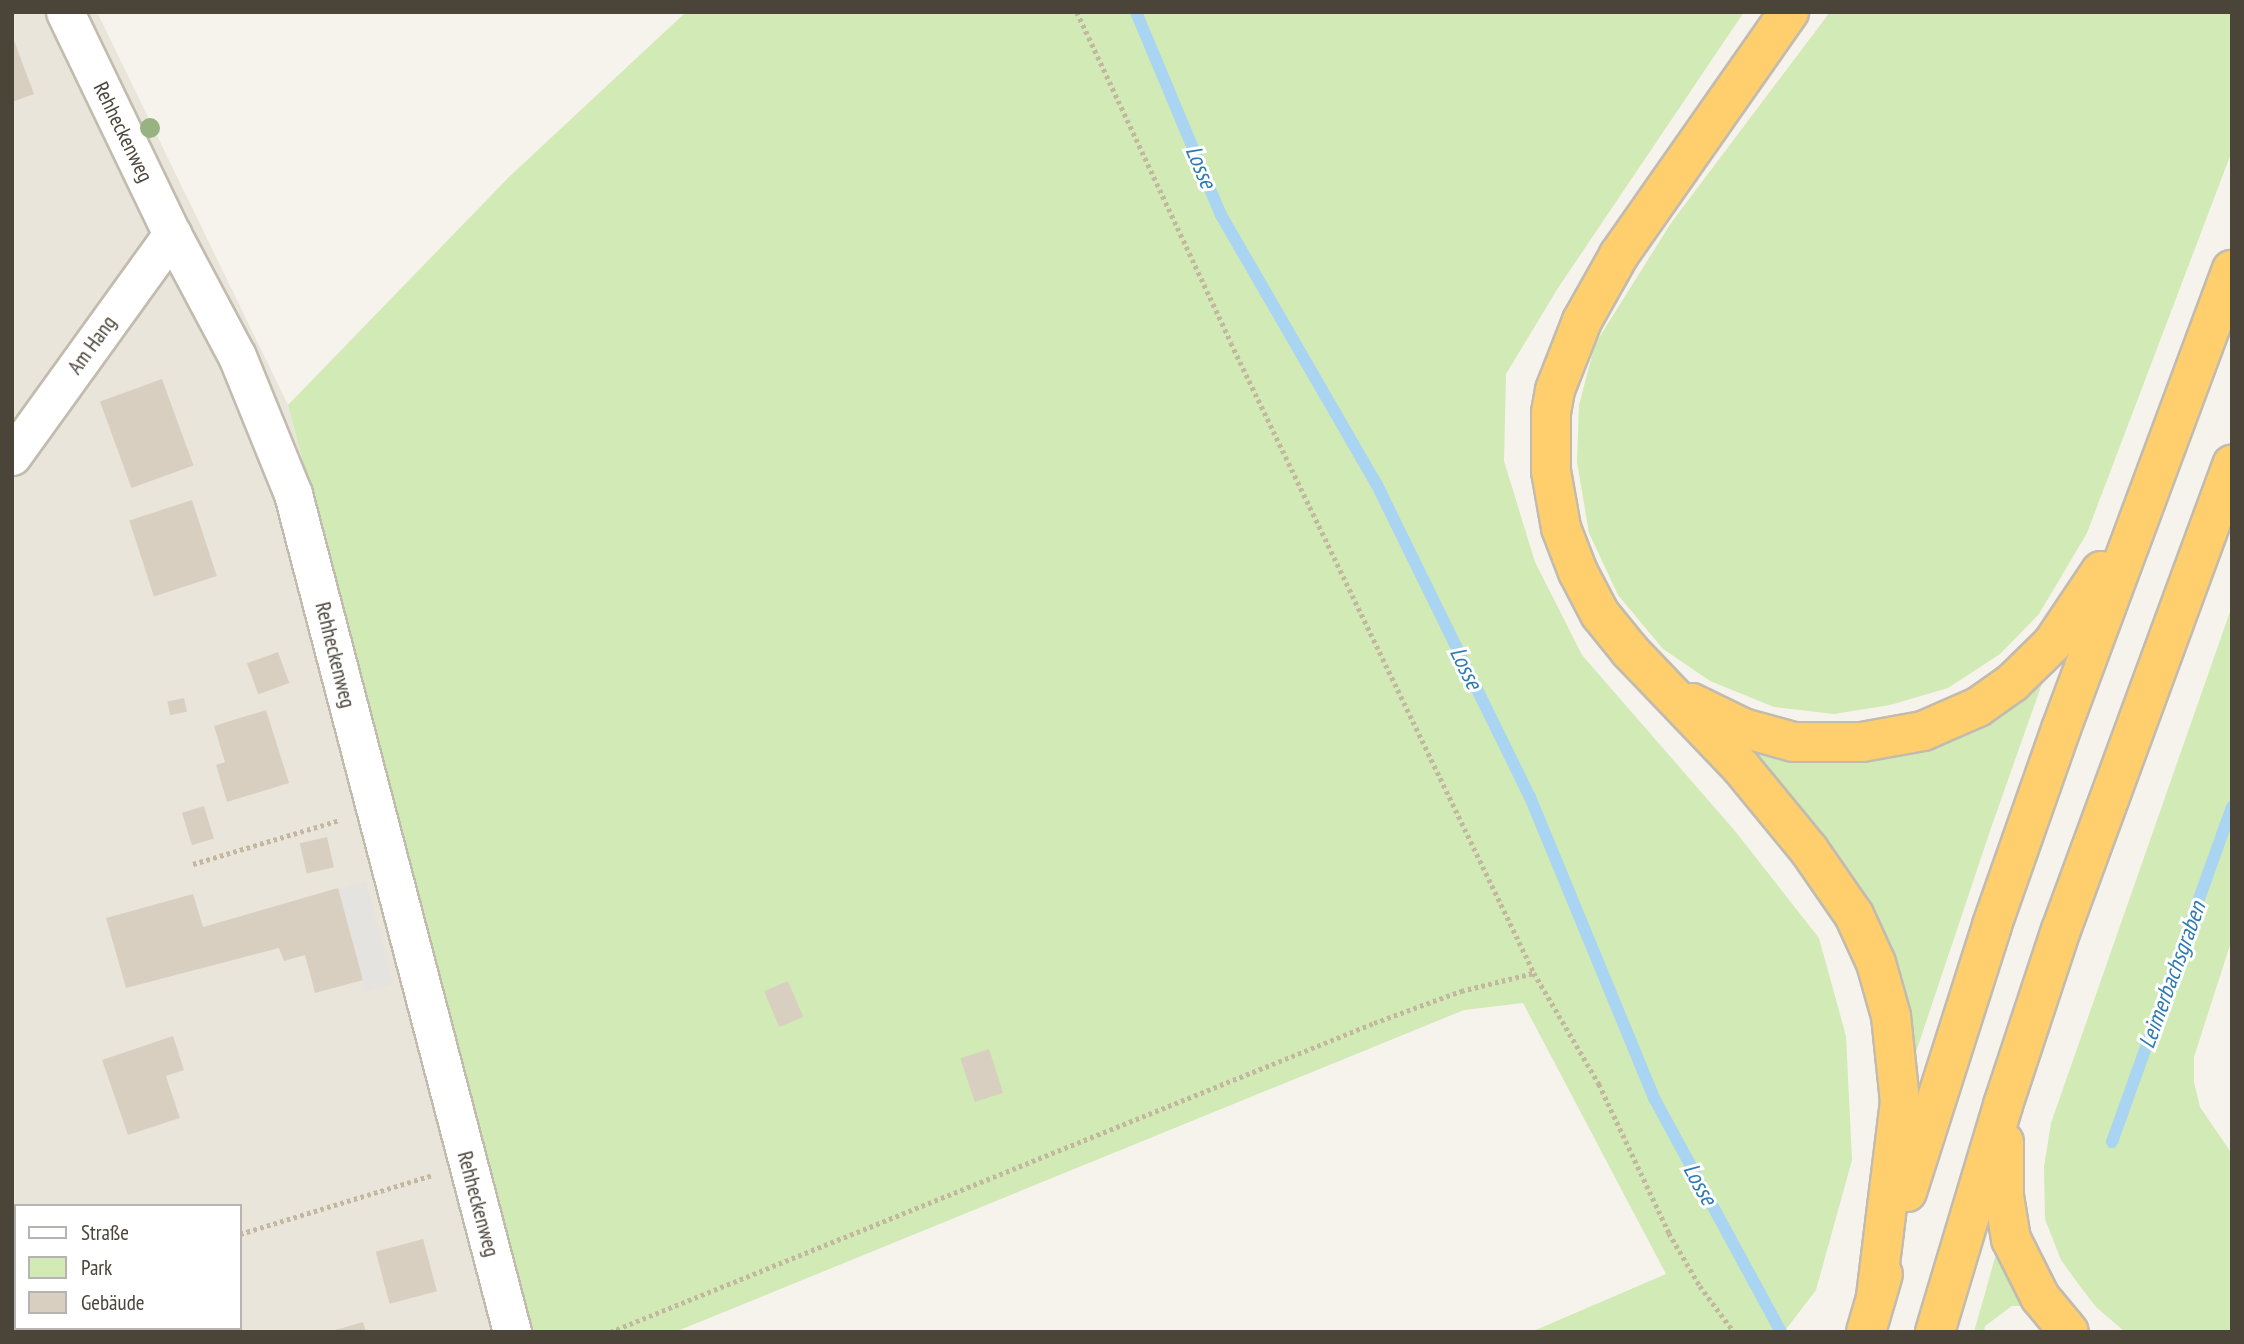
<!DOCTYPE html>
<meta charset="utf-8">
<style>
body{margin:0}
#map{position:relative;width:2244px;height:1344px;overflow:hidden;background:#f6f3ec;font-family:"PT Sans Narrow",sans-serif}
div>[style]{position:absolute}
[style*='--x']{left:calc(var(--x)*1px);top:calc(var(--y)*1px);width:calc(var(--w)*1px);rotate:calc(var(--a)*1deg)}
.residential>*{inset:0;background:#eae5da}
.green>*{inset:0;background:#d2eab5}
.parking>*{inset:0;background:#e5e3e0;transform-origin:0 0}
.stream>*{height:12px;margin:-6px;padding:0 6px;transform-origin:6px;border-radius:6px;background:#a9d4f2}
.building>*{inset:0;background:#d8cfc1;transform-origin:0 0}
.path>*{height:4.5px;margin-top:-2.25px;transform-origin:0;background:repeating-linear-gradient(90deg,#c4b79f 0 3.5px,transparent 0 7px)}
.roads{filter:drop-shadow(2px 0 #c2bbae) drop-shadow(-2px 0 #c2bbae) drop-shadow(0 2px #c2bbae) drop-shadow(0 -2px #c2bbae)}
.minor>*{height:37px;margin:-18.5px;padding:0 18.5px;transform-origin:18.5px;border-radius:18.5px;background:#fff}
.highway>*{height:38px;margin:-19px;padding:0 19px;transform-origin:19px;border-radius:19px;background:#ffcf6e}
.trees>*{width:20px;height:20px;margin:-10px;border-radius:50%;background:#97b381}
span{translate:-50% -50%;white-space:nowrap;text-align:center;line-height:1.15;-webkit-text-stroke:6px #fff;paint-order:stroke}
.street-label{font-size:21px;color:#4b4439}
.water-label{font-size:23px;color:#2e7ab2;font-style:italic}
.frame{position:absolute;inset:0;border:14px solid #4b4439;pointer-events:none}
.legend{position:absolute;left:14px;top:1204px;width:228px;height:126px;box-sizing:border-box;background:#fff;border:2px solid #b7b4b0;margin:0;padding:9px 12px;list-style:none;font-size:21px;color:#4b4439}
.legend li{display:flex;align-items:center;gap:14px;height:35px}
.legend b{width:35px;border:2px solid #b7b4b0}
</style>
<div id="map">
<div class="residential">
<i style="clip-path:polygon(evenodd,12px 12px,97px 12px,288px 405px,532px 1332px,12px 1332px,12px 12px,16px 1206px,240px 1206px,240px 1328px,16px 1328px,16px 1206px)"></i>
</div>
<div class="green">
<i style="clip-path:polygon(686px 12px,1744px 12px,1558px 288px,1506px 374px,1504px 461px,1535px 562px,1582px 655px,1735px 831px,1819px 938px,1846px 1036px,1852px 1160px,1816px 1290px,1784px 1332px,1531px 1332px,1666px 1274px,1523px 1003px,1464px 1010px,675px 1332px,532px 1332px,288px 405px,509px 177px)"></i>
<i style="clip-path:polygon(1830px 12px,2232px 12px,2232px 151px,2087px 533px,2039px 614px,2000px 654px,1948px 688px,1890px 705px,1834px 714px,1774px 707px,1710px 681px,1663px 649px,1618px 595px,1589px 533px,1577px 462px,1579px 405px,1595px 344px,1671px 223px)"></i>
<i style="clip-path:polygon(2232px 606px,2232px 939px,2194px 1057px,2194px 1082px,2200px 1107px,2232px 1154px,2232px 1332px,2125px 1332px,2096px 1307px,2079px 1285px,2061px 1260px,2045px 1219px,2044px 1167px,2051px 1123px)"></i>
<i style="clip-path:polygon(2044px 678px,1991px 828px,1913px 1061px,1892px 995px,1708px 725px,1795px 748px)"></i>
<i style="clip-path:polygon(2000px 1240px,2032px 1311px,2022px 1306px,2012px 1306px,1985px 1326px,1984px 1332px,1974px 1332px)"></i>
</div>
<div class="parking">
<i style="left:366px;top:882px;width:106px;height:29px;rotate:75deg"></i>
</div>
<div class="stream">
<i style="--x:1136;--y:12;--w:220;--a:67.3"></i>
<i style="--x:1221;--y:215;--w:310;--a:60"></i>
<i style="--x:1376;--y:483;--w:350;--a:63.9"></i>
<i style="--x:1530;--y:797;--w:326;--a:67.6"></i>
<i style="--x:1654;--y:1098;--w:266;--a:61.5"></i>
<i style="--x:2112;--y:1142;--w:356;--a:-70.3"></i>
</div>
<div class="building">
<i style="clip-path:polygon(12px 35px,34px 94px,12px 102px)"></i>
<i style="left:162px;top:379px;width:92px;height:66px;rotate:70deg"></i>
<i style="left:192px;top:500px;width:80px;height:66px;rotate:72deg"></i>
<i style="left:278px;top:652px;width:33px;height:33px;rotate:70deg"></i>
<i style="left:184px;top:698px;width:14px;height:17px;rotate:78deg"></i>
<i style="clip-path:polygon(266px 710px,289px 783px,227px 802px,216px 765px,225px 762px,214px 726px)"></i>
<i style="left:204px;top:806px;width:34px;height:23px;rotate:73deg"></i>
<i style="left:327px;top:837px;width:31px;height:28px;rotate:77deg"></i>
<i style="clip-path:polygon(338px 888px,363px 980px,315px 993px,305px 955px,284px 961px,279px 948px,126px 988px,106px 918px,193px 894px,203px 927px)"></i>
<i style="left:788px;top:981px;width:39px;height:26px;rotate:67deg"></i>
<i style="clip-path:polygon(173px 1036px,184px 1070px,166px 1076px,180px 1118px,128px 1135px,102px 1060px)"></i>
<i style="left:989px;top:1049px;width:46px;height:30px;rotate:72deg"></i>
<i style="left:423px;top:1239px;width:54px;height:49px;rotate:75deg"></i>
<i style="clip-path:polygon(363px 1322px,366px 1332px,332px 1332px,332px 1331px)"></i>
<i style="clip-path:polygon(173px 1328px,201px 1328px,201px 1329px,174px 1332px)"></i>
</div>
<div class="path">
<i style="--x:1077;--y:12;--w:365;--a:65"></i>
<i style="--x:1231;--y:343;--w:699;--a:64.31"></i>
<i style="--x:1534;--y:973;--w:129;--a:59.6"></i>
<i style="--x:1599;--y:1084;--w:165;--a:64.8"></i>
<i style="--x:1669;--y:1233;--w:61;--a:59.7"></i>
<i style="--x:1700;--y:1286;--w:57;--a:53.5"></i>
<i style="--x:193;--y:864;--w:153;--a:-16.7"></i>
<i style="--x:240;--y:1234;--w:202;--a:-17"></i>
<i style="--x:610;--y:1332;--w:824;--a:-22.02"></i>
<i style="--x:1374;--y:1023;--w:93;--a:-20.2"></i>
<i style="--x:1461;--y:991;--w:75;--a:-13.9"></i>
</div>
<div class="roads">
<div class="minor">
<i style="--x:65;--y:12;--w:246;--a:64.3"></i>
<i style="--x:172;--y:234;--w:138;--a:62"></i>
<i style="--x:237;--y:356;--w:149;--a:67.9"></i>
<i style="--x:293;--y:494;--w:866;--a:75.35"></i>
<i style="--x:12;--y:456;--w:274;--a:-54.2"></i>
</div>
<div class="highway">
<i style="--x:1789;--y:12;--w:297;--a:125"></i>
<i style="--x:1619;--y:255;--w:76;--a:119.3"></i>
<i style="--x:1582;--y:321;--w:74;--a:111.4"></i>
<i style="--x:1555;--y:390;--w:23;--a:100"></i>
<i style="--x:1551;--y:413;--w:58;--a:90"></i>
<i style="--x:1551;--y:471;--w:58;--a:80"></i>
<i style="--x:1561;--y:528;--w:47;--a:68.9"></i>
<i style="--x:1578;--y:572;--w:47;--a:62.4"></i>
<i style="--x:1600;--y:614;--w:48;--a:51"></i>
<i style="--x:1630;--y:651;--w:159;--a:46.3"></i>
<i style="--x:1740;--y:766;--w:109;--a:50.6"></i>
<i style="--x:1809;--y:850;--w:79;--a:55.3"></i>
<i style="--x:1854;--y:915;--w:53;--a:65.4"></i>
<i style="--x:1876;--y:963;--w:55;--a:74.2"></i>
<i style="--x:1891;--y:1016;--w:85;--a:84"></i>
<i style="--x:1900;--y:1101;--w:197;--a:97"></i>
<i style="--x:1692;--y:703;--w:57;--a:26.1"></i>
<i style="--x:1743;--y:728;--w:53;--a:15.4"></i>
<i style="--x:1794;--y:742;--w:68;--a:0"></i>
<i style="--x:1862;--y:742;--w:62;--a:-10.2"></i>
<i style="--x:1923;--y:731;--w:60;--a:-23.6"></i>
<i style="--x:1978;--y:707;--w:42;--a:-35.2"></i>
<i style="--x:2012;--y:683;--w:56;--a:-44.3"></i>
<i style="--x:2052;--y:644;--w:88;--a:-56.1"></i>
<i style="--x:2004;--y:1142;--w:54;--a:90"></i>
<i style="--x:2004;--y:1196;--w:44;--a:80.8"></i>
<i style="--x:2011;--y:1239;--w:65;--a:63.4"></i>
<i style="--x:2040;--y:1297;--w:45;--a:50.4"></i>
<i style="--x:1907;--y:1192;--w:280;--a:-72.3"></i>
<i style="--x:1992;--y:925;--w:208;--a:-70.6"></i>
<i style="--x:2061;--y:729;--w:490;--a:-69.6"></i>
<i style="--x:1866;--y:1332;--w:60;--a:-73.7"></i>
<i style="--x:1935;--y:1332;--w:237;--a:-73.3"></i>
<i style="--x:2003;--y:1105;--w:184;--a:-71.7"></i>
<i style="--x:2061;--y:930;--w:496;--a:-69.8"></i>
</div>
</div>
<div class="trees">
<i style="left:150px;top:128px"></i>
</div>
<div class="street-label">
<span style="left:123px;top:132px;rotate:64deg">Rehheckenweg</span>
<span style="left:92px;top:345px;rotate:-54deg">Am Hang</span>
<span style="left:335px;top:655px;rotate:76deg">Rehheckenweg</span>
<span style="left:478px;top:1204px;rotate:75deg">Rehheckenweg</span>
</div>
<div class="water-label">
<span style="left:1201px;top:167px;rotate:67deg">Losse</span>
<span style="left:1466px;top:668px;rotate:64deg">Losse</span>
<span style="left:2172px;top:975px;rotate:-70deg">Leimerbachsgraben</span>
<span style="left:1700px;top:1184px;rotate:61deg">Losse</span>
</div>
<div class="frame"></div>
<ul class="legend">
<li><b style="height:9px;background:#fff"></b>Straße</li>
<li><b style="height:19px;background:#d2eab5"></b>Park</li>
<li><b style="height:19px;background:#d8cfc1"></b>Gebäude</li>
</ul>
</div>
